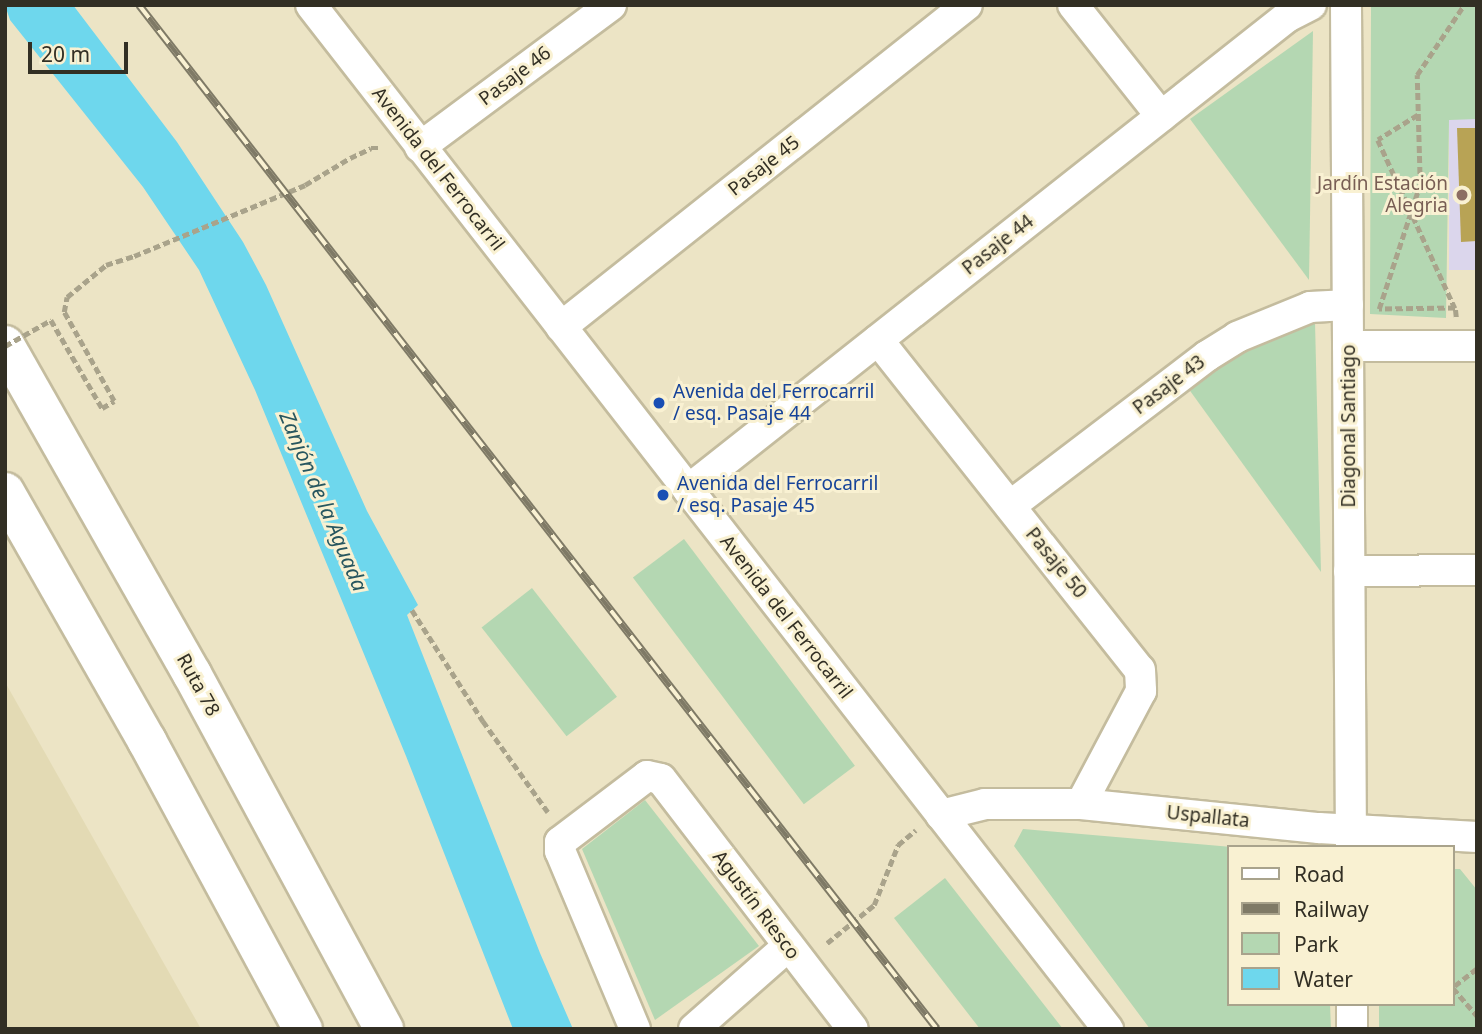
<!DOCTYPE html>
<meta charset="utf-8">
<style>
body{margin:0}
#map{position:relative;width:1482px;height:1034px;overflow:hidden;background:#ece4c5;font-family:"Noto Sans",sans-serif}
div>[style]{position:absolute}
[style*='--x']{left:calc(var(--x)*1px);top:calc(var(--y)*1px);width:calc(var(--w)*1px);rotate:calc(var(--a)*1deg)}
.built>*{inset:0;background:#e3dab4}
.education>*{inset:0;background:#dbd6ec;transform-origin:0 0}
.green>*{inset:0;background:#b4d7b2;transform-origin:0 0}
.water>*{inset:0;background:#6ed7ed}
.building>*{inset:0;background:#b8a355}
.path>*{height:4.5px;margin-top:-2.25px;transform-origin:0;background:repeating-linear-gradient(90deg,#a9a38b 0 7px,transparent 0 10.5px)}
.roads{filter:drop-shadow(2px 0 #c4bc9e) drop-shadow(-2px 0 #c4bc9e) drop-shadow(0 2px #c4bc9e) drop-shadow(0 -2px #c4bc9e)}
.street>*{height:30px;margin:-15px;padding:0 15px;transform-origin:15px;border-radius:15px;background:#fff}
.highway>*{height:38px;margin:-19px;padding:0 19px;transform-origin:19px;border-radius:19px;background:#fff}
.rail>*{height:8px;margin-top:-4px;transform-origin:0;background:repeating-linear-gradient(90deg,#f9f1d2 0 16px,#7f7a66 0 32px);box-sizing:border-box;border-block:2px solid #7f7a66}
.path-bridge>*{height:4.5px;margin-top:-2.25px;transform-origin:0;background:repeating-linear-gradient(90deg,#a9a38b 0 7px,transparent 0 10.5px)}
.dots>*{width:19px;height:19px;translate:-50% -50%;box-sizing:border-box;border:4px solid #f9f1d2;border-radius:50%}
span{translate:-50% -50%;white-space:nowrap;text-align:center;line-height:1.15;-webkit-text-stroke:6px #f9f1d2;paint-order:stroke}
.street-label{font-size:19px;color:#322f24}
.education-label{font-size:19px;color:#785e54}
.right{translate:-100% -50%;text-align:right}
.transit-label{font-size:19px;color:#164399}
.left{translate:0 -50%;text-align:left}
.water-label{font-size:21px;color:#27565f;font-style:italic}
.frame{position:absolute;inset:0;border:7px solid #322f24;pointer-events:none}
.legend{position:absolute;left:1227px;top:845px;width:228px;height:161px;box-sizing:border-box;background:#f9f1d2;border:2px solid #a9a38c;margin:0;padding:9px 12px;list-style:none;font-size:21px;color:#322f24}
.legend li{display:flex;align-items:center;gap:14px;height:35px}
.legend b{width:35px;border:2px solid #a9a38c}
.scale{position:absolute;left:28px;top:42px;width:100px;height:32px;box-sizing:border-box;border:4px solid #322f24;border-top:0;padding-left:9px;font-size:21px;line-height:24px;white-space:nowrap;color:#322f24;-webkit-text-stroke:5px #f9f1d2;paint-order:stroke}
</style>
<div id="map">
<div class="built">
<i style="clip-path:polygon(5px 682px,201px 1029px,5px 1029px)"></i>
</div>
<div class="education">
<i style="left:1449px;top:119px;width:28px;height:151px"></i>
</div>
<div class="green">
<i style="clip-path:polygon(1371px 5px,1477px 5px,1477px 119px,1449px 120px,1446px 318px,1370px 314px)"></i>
<i style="clip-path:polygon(1313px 31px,1309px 280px,1190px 119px)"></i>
<i style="clip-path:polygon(1315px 322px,1321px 572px,1188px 388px,1235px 349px,1276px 328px)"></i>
<i style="left:684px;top:539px;width:284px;height:64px;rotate:53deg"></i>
<i style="left:532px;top:588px;width:138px;height:64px;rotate:52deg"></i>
<i style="clip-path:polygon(645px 800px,759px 946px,655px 1020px,582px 849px)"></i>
<i style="clip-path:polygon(1023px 829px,1232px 847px,1228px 847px,1228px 1004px,1330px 1004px,1331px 1029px,1150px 1029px,1014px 846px)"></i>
<i style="clip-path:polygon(1452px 869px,1460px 869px,1477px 890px,1477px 1029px,1379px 1029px,1379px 1004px,1452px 1004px)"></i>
<i style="clip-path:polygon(945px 878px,1063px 1029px,980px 1029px,894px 918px)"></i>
</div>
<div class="water">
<i style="clip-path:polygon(5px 5px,73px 5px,177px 142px,243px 242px,266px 285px,367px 511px,418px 605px,407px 615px,540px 953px,573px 1029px,513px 1029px,406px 756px,255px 390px,199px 270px,143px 187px,10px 20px)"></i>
</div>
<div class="building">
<i style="clip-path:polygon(1457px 128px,1477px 128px,1477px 241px,1461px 242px)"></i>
</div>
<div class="path">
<i style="--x:1418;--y:115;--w:47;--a:148"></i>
<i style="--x:1378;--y:140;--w:185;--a:65.4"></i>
<i style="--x:64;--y:312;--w:15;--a:-79"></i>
<i style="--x:67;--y:297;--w:50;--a:-39.4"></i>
<i style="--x:106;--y:265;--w:29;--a:-18"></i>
<i style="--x:134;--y:256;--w:185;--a:-22.5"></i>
<i style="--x:305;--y:185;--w:52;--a:-31"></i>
<i style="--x:350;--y:158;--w:23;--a:-25"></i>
<i style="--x:371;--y:148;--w:10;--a:0"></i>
<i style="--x:1456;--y:317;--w:9;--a:-96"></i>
<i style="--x:1455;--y:308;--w:76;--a:179.2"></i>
<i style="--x:1379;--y:309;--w:132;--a:-71.8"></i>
<i style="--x:1420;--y:184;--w:109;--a:-91.6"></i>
<i style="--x:1417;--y:75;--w:84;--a:-56.1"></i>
<i style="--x:412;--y:610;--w:132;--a:57.4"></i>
<i style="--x:483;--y:721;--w:112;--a:54.5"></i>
<i style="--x:827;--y:943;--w:60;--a:-39"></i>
<i style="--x:874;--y:905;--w:65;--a:-68.2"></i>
<i style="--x:898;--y:845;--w:23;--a:-40"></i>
<i style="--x:1477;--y:969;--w:31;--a:142"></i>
<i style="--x:1453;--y:988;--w:37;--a:49"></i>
</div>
<div class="roads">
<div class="street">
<i style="--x:311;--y:5;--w:1298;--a:52.11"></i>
<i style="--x:1073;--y:5;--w:142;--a:51.6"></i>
<i style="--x:1346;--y:5;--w:842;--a:89.66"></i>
<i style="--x:420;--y:147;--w:238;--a:-36.6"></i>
<i style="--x:561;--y:327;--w:518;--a:-38.42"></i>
<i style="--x:878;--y:340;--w:421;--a:51.6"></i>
<i style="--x:1140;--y:670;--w:21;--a:87"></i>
<i style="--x:1141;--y:691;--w:128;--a:118"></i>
<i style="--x:1348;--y:346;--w:129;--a:0"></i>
<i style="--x:688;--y:490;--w:763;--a:-38.3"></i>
<i style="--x:1287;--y:17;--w:27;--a:-27"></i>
<i style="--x:1010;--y:506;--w:248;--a:-37.3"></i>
<i style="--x:1207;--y:356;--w:36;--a:-32"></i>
<i style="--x:1237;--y:337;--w:79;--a:-22.3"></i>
<i style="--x:1310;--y:307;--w:38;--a:-3"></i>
<i style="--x:1349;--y:571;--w:128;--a:-0.4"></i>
<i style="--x:941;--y:815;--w:45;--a:-14"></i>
<i style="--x:985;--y:804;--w:96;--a:0"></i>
<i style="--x:1081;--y:804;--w:239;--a:5.8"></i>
<i style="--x:1319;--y:828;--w:158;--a:3.3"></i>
<i style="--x:1352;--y:1004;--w:25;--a:90"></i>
<i style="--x:635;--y:1029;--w:193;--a:-112.8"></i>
<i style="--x:560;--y:851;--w:9;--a:-90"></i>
<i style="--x:560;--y:842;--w:109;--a:-37.2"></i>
<i style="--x:647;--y:776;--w:14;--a:12"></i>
<i style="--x:661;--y:779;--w:315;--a:52.5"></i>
<i style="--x:694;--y:1029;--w:124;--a:-41.4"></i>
</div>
<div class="highway">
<i style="--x:5;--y:345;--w:378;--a:60.4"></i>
<i style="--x:192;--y:674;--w:404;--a:61.6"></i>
<i style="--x:5;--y:492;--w:287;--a:60.3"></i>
<i style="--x:147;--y:741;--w:328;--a:61.6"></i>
</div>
</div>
<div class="rail">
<i style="--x:139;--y:5;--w:1298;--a:52.07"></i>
</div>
<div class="path-bridge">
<i style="--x:5;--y:346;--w:53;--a:-29.5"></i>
<i style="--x:51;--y:320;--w:102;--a:59.9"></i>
<i style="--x:102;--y:408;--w:14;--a:-30"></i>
<i style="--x:114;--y:401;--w:102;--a:-119.3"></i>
</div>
<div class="dots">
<i style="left:1462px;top:195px;background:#8d6e63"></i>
<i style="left:659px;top:403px;background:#1a4fb4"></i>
<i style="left:663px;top:495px;background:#1a4fb4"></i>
</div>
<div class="street-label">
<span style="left:515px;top:76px;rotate:-37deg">Pasaje 46</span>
<span style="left:764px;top:166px;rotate:-38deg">Pasaje 45</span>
<span style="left:438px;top:169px;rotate:52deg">Avenida del Ferrocarril</span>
<span style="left:998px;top:245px;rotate:-38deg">Pasaje 44</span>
<span style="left:1169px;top:385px;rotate:-37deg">Pasaje 43</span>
<span style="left:1349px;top:426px;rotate:-90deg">Diagonal Santiago</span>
<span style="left:1056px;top:563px;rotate:51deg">Pasaje 50</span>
<span style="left:786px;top:617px;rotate:52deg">Avenida del Ferrocarril</span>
<span style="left:198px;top:685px;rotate:61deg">Ruta 78</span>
<span style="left:1208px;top:817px;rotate:6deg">Uspallata</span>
<span style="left:756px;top:905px;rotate:53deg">Agustín Riesco</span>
</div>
<div class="education-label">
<span class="right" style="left:1448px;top:195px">Jardín Estación<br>Alegria</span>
</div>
<div class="transit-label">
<span class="left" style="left:673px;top:403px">Avenida del Ferrocarril<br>/ esq. Pasaje 44</span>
<span class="left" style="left:677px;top:495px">Avenida del Ferrocarril<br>/ esq. Pasaje 45</span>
</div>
<div class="water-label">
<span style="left:324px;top:501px;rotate:67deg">Zanjón de la Aguada</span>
</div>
<div class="frame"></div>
<ul class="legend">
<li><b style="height:9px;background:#fff"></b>Road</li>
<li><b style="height:9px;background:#7f7a66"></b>Railway</li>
<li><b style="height:19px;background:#b4d7b2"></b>Park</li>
<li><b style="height:19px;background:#6ed7ed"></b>Water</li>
</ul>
<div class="scale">20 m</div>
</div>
